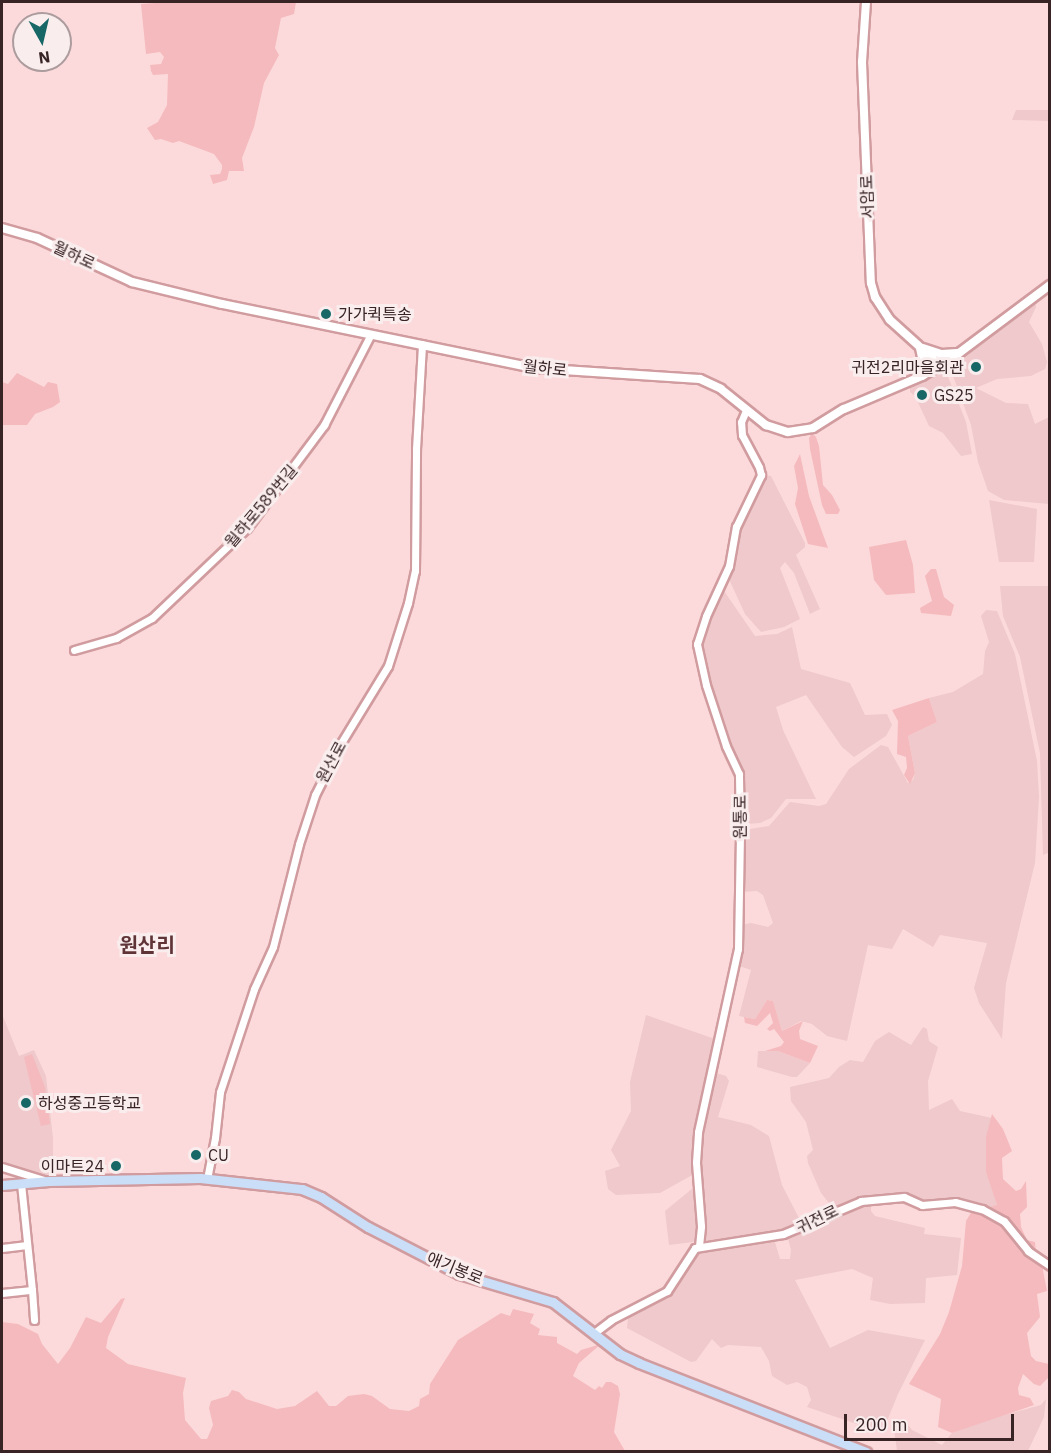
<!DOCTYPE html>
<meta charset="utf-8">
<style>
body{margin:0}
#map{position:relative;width:1051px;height:1453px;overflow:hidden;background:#fcdadb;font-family:"IBM Plex Sans","Noto Sans KR",sans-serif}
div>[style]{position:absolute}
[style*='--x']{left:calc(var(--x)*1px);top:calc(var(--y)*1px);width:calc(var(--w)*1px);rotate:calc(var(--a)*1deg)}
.built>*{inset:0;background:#efc9cb}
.green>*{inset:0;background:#f5babd}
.roads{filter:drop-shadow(2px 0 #d19c9f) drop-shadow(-2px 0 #d19c9f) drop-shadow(0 2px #d19c9f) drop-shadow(0 -2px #d19c9f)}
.minor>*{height:7px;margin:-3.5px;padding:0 3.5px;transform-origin:3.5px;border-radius:3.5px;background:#fff}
.tertiary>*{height:8px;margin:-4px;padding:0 4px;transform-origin:4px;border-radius:4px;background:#fff}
.secondary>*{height:9px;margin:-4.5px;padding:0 4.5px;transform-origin:4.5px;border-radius:4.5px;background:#cadef8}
.dots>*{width:16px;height:16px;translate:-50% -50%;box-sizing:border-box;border:3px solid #f9edee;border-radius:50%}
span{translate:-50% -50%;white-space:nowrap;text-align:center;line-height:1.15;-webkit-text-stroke:6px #f9edee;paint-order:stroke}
.street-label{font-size:16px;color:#382325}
.poi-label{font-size:16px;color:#382325}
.left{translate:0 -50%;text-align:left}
.right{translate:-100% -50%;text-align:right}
.quarter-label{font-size:20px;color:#5f3437;font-weight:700}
.frame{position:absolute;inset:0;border:3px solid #382325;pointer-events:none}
.north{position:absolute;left:12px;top:12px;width:60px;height:60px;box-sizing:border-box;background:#f9edee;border:2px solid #ac9c9e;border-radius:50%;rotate:172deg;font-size:16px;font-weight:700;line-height:24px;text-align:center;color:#382325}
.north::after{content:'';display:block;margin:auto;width:21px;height:27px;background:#186767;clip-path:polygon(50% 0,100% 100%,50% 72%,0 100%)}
.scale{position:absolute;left:844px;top:1414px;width:170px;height:27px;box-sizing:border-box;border:3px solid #382325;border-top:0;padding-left:8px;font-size:18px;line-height:21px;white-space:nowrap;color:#382325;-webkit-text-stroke:4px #f9edee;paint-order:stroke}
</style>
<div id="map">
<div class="built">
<i style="clip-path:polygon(1016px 110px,1049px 110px,1049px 121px,1012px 120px)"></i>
<i style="clip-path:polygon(1035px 301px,1036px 307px,1029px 322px,1042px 344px,1047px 362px,1045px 369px,1031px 376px,997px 379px,976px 388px,1006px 403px,1028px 404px,1035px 424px,1049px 417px,1049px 504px,1004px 500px,988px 491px,978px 462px,971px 425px,949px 365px)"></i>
<i style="clip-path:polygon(945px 369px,966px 422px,972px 454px,961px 456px,943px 433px,929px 426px,915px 396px,910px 392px,910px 385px)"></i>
<i style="clip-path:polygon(765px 475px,771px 476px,805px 543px,805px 547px,796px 555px,820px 609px,810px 614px,794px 573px,785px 562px,780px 568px,800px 619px,784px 627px,761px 632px,745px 614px,728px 577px,738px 528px)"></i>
<i style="clip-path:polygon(989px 500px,1037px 509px,1034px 562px,999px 562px)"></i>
<i style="clip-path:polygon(1049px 586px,1050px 852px,1043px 855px,1040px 753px,1020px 657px,1003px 616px,1000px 586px)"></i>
<i style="clip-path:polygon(722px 588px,755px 636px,777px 634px,792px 627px,801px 669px,850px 683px,865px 715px,887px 714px,892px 725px,886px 736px,854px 757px,842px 747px,806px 695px,776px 707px,783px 730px,816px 799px,786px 799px,771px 818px,760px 823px,746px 824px,743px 820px,740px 767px,727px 740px,704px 671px,700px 644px,702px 631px)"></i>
<i style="clip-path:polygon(986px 610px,997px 611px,1015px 654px,1037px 761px,1039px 797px,1035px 863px,1006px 983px,1002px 1039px,979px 1003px,974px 988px,987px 943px,940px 935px,933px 947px,903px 929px,892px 949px,868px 945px,847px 1041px,827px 1036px,812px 1024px,801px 1021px,782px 1031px,773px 1001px,767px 1000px,755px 1019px,739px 1016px,751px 970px,739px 966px,741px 925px,751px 923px,768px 927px,773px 923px,763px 895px,757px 891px,741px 892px,744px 830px,769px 826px,790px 802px,819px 806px,826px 804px,849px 769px,881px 745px,888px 747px,908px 783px,913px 780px,915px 773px,908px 736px,937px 722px,929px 698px,953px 692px,983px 674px,985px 651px,989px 642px,981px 616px)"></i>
<i style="clip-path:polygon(2px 1014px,19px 1056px,34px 1050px,46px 1076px,53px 1138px,53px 1176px,2px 1164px)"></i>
<i style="clip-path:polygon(646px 1015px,715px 1039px,695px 1135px,694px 1174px,660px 1193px,616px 1195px,608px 1189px,605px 1171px,620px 1166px,611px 1150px,631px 1111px,630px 1082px)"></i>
<i style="clip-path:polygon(923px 1027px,927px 1029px,929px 1041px,938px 1047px,928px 1081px,929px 1110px,952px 1099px,960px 1111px,992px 1118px,986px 1142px,986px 1172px,995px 1193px,997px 1207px,987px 1208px,915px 1200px,865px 1198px,848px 1201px,833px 1208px,821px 1193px,808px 1163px,807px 1156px,813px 1150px,806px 1122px,791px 1101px,790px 1087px,829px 1078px,839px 1067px,850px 1060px,863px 1062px,875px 1041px,889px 1032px,911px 1045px)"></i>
<i style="clip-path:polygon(758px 1051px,778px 1051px,810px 1063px,797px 1077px,792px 1077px,757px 1067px)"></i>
<i style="clip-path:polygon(713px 1072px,726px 1076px,729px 1081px,718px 1117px,751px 1125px,769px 1136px,782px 1185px,802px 1224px,790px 1230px,742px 1239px,704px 1241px,699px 1142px)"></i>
<i style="clip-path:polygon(693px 1188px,699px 1224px,698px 1237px,693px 1242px,669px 1245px,665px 1211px)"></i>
<i style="clip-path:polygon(871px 1203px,871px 1211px,875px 1216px,925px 1228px,924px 1234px,961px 1238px,957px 1275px,926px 1278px,925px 1303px,890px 1304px,870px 1300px,873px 1278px,852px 1269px,795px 1280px,830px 1348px,868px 1330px,925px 1340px,898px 1394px,883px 1431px,880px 1432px,807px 1407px,811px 1400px,807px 1387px,797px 1382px,787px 1385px,772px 1376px,769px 1361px,761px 1347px,728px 1345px,721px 1348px,712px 1339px,696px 1361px,691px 1362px,627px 1328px,628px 1318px,672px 1291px,694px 1252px,774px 1239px,780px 1259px,790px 1259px,791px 1250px,787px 1235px,849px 1206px)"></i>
<i style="clip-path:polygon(1046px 1399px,1044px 1417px,1028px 1451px,897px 1451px,893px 1422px,906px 1422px,912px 1430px,942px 1445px,952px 1433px,989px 1419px,1041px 1405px)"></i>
</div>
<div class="green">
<i style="clip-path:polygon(168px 2px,296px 2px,294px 14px,281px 18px,275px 48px,279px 55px,264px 83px,254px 127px,242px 158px,244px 171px,229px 171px,227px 180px,213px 184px,210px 175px,220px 174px,222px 169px,222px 165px,214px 154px,179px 141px,173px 143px,161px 139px,155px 140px,147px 128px,158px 122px,167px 105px,168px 74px,153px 75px,151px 71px,150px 65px,161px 64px,164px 57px,160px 52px,146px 54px,141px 4px)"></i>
<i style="clip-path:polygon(17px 373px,44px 387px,48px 382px,57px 384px,60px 402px,53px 407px,35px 414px,27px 425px,2px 425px,2px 382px,8px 384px)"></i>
<i style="clip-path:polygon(812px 433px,816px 437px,819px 446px,823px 485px,832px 495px,840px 510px,838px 514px,826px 514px,822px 505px,810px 449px,809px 438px)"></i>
<i style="clip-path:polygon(800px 454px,809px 496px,828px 548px,808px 544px,795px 504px,798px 488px,794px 466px)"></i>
<i style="clip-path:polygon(906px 540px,913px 565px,915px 593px,886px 595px,874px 580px,869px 547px)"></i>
<i style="clip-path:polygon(931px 569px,936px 569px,944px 597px,954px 605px,951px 616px,921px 613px,920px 608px,932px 601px,925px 576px)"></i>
<i style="clip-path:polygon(929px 698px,937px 722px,908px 736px,915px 773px,910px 784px,904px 775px,907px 768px,906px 757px,897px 754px,898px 721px,892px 710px)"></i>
<i style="clip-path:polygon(767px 1000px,773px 1001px,782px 1031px,803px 1021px,799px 1031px,800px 1039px,818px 1046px,810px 1063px,778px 1051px,765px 1051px,781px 1046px,784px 1042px,774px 1029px,770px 1031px,767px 1029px,773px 1023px,770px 1013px,757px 1026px,745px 1023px,744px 1017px,755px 1019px)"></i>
<i style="clip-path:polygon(32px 1054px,45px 1087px,50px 1124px,41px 1126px,31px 1086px,24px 1057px)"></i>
<i style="clip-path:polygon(992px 1114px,1003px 1129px,1012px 1151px,1002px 1158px,1003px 1179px,1016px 1191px,1021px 1189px,1026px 1181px,1027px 1207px,1020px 1214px,1021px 1227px,1027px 1240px,1035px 1242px,1036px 1254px,987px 1208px,997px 1205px,986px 1172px,986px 1137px)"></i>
<i style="clip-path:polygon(972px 1211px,980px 1211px,1002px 1222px,1042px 1265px,1047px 1291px,1037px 1294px,1040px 1317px,1027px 1333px,1031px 1356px,1036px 1361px,1049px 1364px,1049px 1377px,1040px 1386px,1034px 1384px,1023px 1374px,1018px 1388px,1019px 1395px,1030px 1398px,1034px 1405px,952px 1433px,938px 1427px,941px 1399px,909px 1384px,940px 1334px,949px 1312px,962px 1266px,966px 1221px)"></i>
<i style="clip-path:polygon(125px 1298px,108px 1337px,106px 1348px,128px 1364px,186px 1378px,183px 1393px,185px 1420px,201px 1439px,207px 1439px,213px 1425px,209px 1408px,211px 1401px,228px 1396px,232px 1390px,239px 1392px,246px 1399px,277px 1409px,295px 1406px,317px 1391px,329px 1406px,336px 1406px,348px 1396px,364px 1394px,372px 1396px,390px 1409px,409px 1411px,419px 1406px,420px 1399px,429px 1394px,430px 1384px,458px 1340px,501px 1313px,510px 1316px,513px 1309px,534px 1314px,530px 1323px,540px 1329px,538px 1335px,557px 1337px,557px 1343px,577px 1354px,581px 1350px,601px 1344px,579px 1363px,573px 1376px,595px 1390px,599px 1386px,602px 1388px,606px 1382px,611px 1382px,618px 1386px,620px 1394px,614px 1432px,625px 1451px,2px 1451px,2px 1322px,18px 1324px,38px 1334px,42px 1344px,58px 1364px,70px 1348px,86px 1317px,101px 1323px,121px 1299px)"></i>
</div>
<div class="roads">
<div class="minor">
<i style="--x:74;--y:650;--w:44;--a:-15.9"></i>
<i style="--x:116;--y:638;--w:41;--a:-29.1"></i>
<i style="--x:152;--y:618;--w:131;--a:-43.5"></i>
<i style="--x:247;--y:528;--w:129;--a:-53.2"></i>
<i style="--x:324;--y:425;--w:102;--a:-62.7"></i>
<i style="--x:2;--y:1167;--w:44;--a:17.2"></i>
<i style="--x:207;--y:1179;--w:42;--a:-79"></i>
<i style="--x:215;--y:1138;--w:46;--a:-83.8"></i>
<i style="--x:220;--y:1092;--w:108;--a:-71.7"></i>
<i style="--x:254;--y:989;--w:46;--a:-65.7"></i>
<i style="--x:273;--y:947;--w:106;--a:-75.8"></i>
<i style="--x:299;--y:844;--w:52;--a:-71.9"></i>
<i style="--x:315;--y:795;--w:58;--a:-63.4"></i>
<i style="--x:341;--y:743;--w:90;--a:-58.6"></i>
<i style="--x:388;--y:666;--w:66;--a:-72.4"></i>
<i style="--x:408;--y:603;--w:33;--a:-78"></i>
<i style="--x:415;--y:571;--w:122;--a:-89.5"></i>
<i style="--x:416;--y:449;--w:105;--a:-86.7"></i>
<i style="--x:699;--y:1246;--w:20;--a:-84"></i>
<i style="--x:701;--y:1226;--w:64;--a:-94.5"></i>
<i style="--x:696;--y:1162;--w:30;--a:-86"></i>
<i style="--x:698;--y:1132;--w:187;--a:-77.7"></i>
<i style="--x:738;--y:949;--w:115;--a:-89"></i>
<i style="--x:740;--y:834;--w:60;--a:-91"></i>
<i style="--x:739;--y:774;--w:31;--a:-115"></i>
<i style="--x:726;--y:746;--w:64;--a:-108.2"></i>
<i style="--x:706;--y:685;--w:42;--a:-102.4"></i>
<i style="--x:697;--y:644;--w:29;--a:-72"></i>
<i style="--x:706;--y:616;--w:55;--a:-65.3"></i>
<i style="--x:729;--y:566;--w:40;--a:-80"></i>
<i style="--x:736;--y:527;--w:58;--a:-64.3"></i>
<i style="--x:761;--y:475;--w:8;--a:-104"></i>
<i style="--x:759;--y:467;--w:36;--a:-118"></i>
<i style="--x:742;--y:435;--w:13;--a:-94"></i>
<i style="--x:741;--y:422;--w:13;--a:-67"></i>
<i style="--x:2;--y:1248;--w:25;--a:-7"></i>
<i style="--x:32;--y:1290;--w:30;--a:86"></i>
<i style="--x:2;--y:1293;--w:30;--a:-6"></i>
<i style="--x:32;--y:1290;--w:107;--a:-95.9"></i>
<i style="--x:594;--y:1333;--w:21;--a:-37"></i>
<i style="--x:611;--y:1320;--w:63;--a:-27.4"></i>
<i style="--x:667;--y:1291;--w:51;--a:-56.9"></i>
<i style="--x:695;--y:1248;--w:89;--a:-9"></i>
<i style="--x:783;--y:1234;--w:85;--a:-22.9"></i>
<i style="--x:861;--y:1201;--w:43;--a:-5.3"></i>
<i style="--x:904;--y:1197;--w:20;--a:24"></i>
<i style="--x:922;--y:1205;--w:33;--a:-5"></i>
<i style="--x:955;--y:1202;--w:28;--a:15"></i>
<i style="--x:982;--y:1209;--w:25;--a:29"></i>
<i style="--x:1004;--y:1221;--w:38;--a:51"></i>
<i style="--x:1028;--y:1251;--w:27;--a:34"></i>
</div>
<div class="tertiary">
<i style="--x:866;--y:2;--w:60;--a:93.8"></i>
<i style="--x:862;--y:62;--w:221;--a:87.7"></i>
<i style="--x:871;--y:283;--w:15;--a:74"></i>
<i style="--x:875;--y:297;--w:27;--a:57"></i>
<i style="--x:890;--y:320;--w:67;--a:42"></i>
<i style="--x:2;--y:228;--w:36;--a:16"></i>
<i style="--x:37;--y:238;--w:105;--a:24.9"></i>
<i style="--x:132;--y:282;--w:93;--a:13.7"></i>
<i style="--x:222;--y:304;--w:318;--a:11.6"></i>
<i style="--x:533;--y:368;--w:167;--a:3.8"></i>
<i style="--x:700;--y:379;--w:23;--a:25"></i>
<i style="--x:721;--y:389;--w:58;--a:38.7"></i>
<i style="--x:766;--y:425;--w:23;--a:18"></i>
<i style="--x:788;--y:432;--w:25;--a:-9"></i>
<i style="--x:813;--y:428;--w:36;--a:-32"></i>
<i style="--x:844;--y:409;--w:85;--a:-22.9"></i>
<i style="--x:922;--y:376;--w:44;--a:-31.9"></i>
<i style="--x:959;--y:353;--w:114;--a:-36.8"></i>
<i style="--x:923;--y:348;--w:20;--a:18"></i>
<i style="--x:942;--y:354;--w:15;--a:-4"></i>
<i style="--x:916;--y:378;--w:17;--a:-66"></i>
<i style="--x:923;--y:362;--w:14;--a:-102"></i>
</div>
<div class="secondary">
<i style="--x:2;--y:1185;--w:47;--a:-4.9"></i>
<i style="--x:49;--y:1181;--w:151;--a:-1.1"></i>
<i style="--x:200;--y:1178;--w:103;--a:6.2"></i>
<i style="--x:302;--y:1189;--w:21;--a:23"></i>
<i style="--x:321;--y:1197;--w:56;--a:32.6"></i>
<i style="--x:368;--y:1227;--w:102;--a:27.3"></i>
<i style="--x:459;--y:1274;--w:98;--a:16.6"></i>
<i style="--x:553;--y:1302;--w:85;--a:37.8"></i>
<i style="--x:620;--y:1354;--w:21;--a:25"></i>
<i style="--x:639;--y:1363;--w:244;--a:21.4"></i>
</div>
</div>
<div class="dots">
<i style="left:326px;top:314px;background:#186767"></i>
<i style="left:976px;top:367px;background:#186767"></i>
<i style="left:922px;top:395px;background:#186767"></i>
<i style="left:26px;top:1103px;background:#186767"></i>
<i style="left:196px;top:1155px;background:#186767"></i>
<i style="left:116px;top:1166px;background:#186767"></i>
</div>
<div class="street-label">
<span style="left:867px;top:197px;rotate:-92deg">서암로</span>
<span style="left:74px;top:255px;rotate:25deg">월하로</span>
<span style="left:545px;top:368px;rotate:6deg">월하로</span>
<span style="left:261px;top:506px;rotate:-50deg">월하로589번길</span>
<span style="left:331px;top:762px;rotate:-62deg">원산로</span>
<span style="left:740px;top:817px;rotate:-90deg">원통로</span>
<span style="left:817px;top:1219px;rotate:-26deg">귀전로</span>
<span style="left:455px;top:1268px;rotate:22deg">애기봉로</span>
</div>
<div class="poi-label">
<span class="left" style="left:338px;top:314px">가가퀵특송</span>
<span class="right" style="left:964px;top:367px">귀전2리마을회관</span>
<span class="left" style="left:934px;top:395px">GS25</span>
<span class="left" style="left:38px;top:1103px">하성중고등학교</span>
<span class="left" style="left:208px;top:1155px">CU</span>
<span class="right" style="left:104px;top:1166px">이마트24</span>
</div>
<div class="quarter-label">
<span style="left:147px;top:944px">원산리</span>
</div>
<div class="frame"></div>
<div class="north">N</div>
<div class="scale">200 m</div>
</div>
